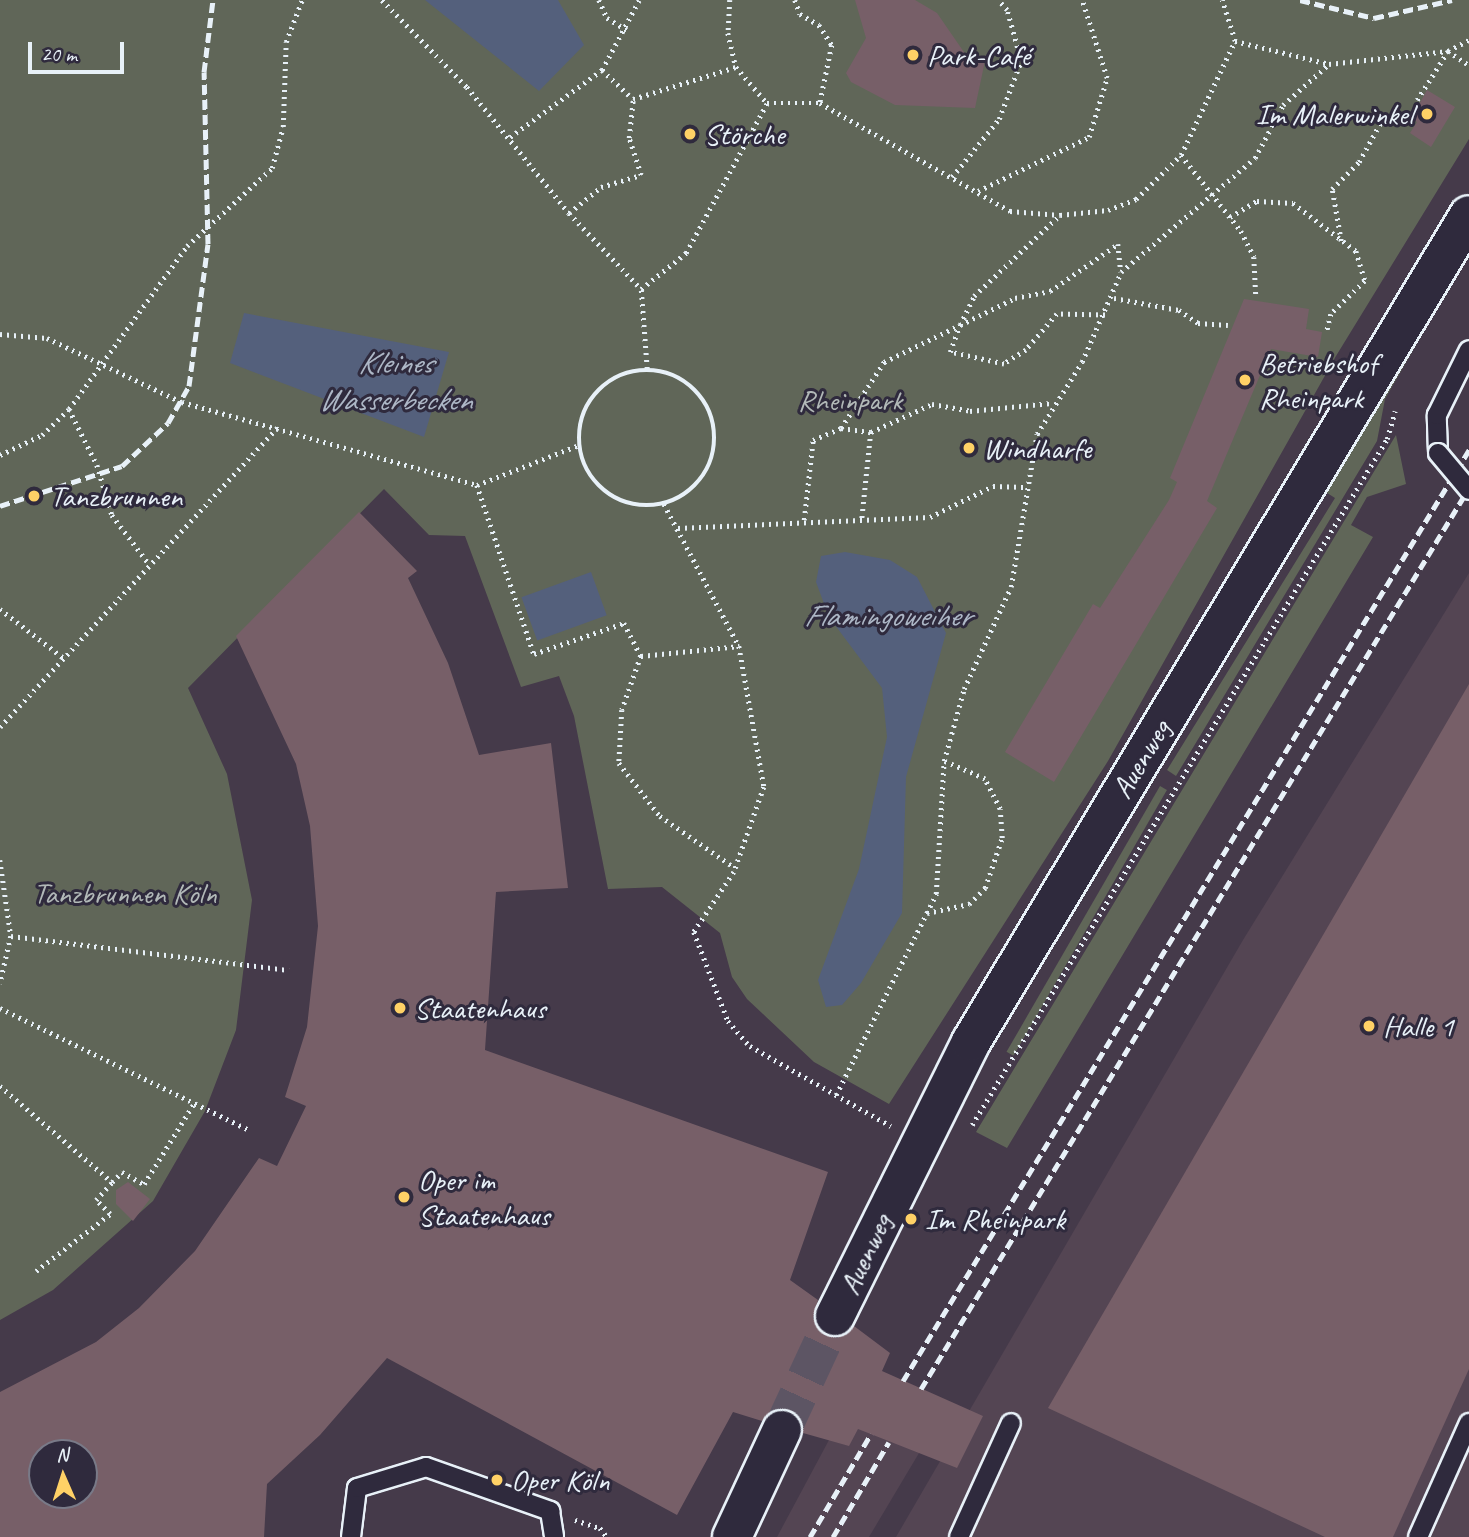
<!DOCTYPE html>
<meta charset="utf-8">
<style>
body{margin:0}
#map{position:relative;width:1469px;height:1537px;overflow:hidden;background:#453a4a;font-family:Caveat,sans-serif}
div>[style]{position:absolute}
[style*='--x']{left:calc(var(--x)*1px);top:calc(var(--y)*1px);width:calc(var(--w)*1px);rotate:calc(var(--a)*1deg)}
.built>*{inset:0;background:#544553}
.green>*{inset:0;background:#606658;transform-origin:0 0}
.water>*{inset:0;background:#54607c;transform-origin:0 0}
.building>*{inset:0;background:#775f68}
.secondary-tunnel>*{height:38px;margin-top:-19px;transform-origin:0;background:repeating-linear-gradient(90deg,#5d5564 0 38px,transparent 0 57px)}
.path>*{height:4.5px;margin-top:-2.25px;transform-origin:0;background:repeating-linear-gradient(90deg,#e8f1f8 0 2px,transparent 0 7px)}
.path>.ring{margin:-2.25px;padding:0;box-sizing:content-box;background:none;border:4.5px solid #e8f1f8;border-radius:50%}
.roads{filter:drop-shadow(2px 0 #e8f1f8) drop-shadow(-2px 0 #e8f1f8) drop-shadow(0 2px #e8f1f8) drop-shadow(0 -2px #e8f1f8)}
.lane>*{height:18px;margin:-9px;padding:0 9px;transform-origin:9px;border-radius:9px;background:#2f2a3d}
.secondary>*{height:38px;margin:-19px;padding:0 19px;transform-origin:19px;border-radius:19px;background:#2f2a3d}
.rail>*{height:5px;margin-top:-2.5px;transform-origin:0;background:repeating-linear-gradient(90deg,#e8f1f8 0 10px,transparent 0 15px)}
.bridges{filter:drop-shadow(2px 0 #e8f1f8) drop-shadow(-2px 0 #e8f1f8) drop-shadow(0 2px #e8f1f8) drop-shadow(0 -2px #e8f1f8)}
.lane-bridge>*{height:18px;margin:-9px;padding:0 9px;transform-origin:9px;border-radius:9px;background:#2f2a3d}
.dots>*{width:19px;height:19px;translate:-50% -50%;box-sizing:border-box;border:4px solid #2f2a3d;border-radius:50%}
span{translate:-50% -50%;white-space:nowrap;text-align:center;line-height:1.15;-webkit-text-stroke:6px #2f2a3d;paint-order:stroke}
.poi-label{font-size:30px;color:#e8f1f8}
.left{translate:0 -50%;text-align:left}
.right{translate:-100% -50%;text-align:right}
.park-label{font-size:30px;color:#b2b9b8}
.street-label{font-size:30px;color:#e8f1f8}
.water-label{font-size:32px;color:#adb7c6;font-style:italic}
.north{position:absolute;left:28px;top:1439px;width:70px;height:70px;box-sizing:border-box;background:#2f2a3d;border:2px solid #797a88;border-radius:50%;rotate:357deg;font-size:19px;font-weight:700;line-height:28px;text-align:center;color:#e8f1f8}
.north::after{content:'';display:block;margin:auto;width:24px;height:32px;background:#ffd166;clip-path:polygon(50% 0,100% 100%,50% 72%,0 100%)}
.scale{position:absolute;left:28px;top:42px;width:96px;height:32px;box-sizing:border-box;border:4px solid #e8f1f8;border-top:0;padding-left:9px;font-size:21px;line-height:24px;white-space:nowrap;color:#e8f1f8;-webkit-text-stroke:5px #2f2a3d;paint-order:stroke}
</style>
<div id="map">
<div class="built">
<i style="clip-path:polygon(1469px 573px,1469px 1537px,896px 1537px,1243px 940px)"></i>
<i style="clip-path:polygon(844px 1412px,925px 1443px,869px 1537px,777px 1537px)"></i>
</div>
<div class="green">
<i style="clip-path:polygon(0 0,1469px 0,1469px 139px,1336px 356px,1108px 761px,889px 1104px,814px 1062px,747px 999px,732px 977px,720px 933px,662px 887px,608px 889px,574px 716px,559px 676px,521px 687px,465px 536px,429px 535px,384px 489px,188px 688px,227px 774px,252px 900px,236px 1030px,205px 1111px,153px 1201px,53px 1290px,0 1320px)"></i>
<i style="clip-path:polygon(1469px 253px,1385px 399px,1377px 441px,1176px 776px,1167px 770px,1335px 498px,1324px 491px)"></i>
<i style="clip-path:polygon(1396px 435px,1406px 484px,1367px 497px,1351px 525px,1373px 537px,1007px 1148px,976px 1132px)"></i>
<i style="left:1160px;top:786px;width:8px;height:307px;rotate:30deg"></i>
</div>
<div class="water">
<i style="clip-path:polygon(425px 0,558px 0,584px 45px,539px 91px)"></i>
<i style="clip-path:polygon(244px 313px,449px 352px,424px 437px,230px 363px)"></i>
<i style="clip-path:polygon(845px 552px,890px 560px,917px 577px,946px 633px,906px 777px,902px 913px,861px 983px,842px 1005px,826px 1007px,818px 980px,859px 869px,887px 737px,882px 688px,829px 617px,816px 582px,821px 556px)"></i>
<i style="left:591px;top:572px;width:46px;height:74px;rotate:70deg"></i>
</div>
<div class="building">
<i style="clip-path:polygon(855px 0,915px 0,937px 13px,968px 58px,985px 61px,975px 108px,895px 105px,851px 82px,846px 73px,866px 38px)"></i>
<i style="clip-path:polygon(1427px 90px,1455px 107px,1431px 147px,1410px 133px,1417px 122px,1411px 119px)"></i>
<i style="clip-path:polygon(1244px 299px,1309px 309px,1306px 329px,1322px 332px,1318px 357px,1271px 349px,1207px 501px,1217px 508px,1054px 782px,1005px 752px,1093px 604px,1100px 608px,1169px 500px,1177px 482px,1170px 478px)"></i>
<i style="clip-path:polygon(evenodd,359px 512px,417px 571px,408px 578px,448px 663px,479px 755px,551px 743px,568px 888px,496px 892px,485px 1050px,828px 1172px,790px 1280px,818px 1300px,813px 1318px,825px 1335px,837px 1338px,854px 1326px,890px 1353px,882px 1371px,983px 1416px,957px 1468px,858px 1429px,849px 1446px,803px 1433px,791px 1410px,770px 1412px,762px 1421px,733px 1412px,677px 1515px,387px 1358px,320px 1435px,267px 1484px,264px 1537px,0 1537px,0 1392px,96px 1342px,139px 1308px,195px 1251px,259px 1158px,277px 1166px,306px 1106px,285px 1097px,307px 1027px,318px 926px,310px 826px,296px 764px,236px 636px,359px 512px,42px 1453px,84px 1453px,84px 1495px,42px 1495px,42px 1453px)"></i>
<i style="clip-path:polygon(1469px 684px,1469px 1369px,1393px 1537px,1325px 1537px,1048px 1408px)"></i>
<i style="clip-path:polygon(128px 1182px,150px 1199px,133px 1221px,116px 1204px,116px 1190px)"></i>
</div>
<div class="secondary-tunnel">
<i style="--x:782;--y:1430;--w:126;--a:-65.1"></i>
</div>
<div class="path">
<i style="--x:382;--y:0;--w:122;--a:45.7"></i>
<i style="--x:467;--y:87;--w:162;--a:51"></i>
<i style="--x:569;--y:213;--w:105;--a:46.5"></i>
<i style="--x:599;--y:0;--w:20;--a:66"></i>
<i style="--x:607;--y:18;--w:23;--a:31"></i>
<i style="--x:730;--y:0;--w:33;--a:93"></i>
<i style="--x:728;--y:33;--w:35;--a:77"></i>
<i style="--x:736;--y:67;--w:48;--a:49.3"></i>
<i style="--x:767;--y:103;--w:53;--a:0"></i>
<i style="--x:820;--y:103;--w:219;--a:29.6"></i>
<i style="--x:1010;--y:211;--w:50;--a:4.6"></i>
<i style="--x:1060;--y:215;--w:48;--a:-5.9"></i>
<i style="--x:1108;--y:210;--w:30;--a:-21"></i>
<i style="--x:1136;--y:199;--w:63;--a:-44.4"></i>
<i style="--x:1181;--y:155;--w:126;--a:-64.7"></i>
<i style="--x:1235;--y:41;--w:43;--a:-107.6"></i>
<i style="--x:795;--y:0;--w:15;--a:70"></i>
<i style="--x:800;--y:14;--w:22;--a:30"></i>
<i style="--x:819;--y:25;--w:24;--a:57"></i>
<i style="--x:832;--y:45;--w:59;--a:101.7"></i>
<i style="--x:1235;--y:41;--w:97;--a:13.7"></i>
<i style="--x:1329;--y:64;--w:120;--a:-6.2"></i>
<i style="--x:1448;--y:51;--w:24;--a:-28"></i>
<i style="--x:602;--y:70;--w:79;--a:-62.1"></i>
<i style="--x:1417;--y:100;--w:58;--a:-57.7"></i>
<i style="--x:1448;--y:51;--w:25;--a:34"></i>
<i style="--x:510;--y:137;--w:114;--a:-36.1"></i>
<i style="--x:602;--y:70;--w:42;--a:43.1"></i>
<i style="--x:633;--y:99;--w:108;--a:-17.3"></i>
<i style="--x:1181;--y:155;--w:97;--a:51.7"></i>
<i style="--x:1241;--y:231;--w:29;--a:63"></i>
<i style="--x:1254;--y:257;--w:40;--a:87.1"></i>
<i style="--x:952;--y:177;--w:75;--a:-51"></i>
<i style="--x:999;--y:119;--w:62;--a:-69.2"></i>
<i style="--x:1021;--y:61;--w:53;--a:-105.4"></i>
<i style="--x:1007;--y:10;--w:13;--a:-132"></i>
<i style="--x:978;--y:191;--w:123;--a:-25.9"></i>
<i style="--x:1089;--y:137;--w:62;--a:-73"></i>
<i style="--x:1107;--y:78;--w:82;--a:-107.8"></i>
<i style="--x:569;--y:213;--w:41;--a:-39.1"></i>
<i style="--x:601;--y:187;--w:42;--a:-16.7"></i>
<i style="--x:641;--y:175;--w:39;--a:-108"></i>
<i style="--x:629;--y:138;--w:39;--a:-84"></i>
<i style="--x:1230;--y:217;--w:31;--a:-31"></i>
<i style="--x:1257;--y:201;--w:36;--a:3"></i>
<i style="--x:1293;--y:203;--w:79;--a:37.3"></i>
<i style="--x:1356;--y:251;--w:31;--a:73"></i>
<i style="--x:1365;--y:281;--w:47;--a:135.9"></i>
<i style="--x:1331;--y:314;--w:17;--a:103"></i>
<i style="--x:1341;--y:241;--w:53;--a:-99.8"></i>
<i style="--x:1332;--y:189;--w:38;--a:-45"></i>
<i style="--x:1359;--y:162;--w:48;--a:-61.3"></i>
<i style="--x:1382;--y:120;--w:17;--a:-28"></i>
<i style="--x:1114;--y:298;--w:66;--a:10.5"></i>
<i style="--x:1179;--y:310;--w:23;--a:34"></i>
<i style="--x:1198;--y:323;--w:30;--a:4"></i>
<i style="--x:1105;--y:315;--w:48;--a:-178.8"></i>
<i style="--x:1057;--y:314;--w:48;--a:130.7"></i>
<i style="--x:1026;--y:350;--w:26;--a:148"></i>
<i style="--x:1004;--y:364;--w:55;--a:-167.5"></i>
<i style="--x:950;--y:352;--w:29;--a:-70"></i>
<i style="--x:960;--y:325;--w:61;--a:-26.1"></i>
<i style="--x:1015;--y:298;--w:36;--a:-11"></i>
<i style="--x:1050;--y:291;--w:83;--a:-34.7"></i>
<i style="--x:1118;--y:244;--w:28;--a:84"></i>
<i style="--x:0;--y:334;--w:47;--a:4.9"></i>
<i style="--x:47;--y:338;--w:149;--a:25.4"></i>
<i style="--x:182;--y:402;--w:306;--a:15.7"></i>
<i style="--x:477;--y:485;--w:110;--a:-21.4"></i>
<i style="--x:647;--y:369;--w:80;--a:-94.3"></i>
<i style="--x:641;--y:289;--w:58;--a:-38.7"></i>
<i style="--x:686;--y:253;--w:170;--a:-61.6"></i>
<i class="ring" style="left:579px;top:370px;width:131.5px;height:131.5px"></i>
<i style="--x:69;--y:409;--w:63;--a:63.4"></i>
<i style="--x:97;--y:465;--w:52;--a:73.3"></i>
<i style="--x:112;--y:515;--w:61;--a:52.9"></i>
<i style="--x:841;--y:428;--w:30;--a:8"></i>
<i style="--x:871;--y:432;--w:87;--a:95.9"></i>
<i style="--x:871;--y:432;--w:67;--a:-24.7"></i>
<i style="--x:932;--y:404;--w:39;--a:10"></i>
<i style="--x:970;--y:411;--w:82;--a:-5.6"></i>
<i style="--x:0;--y:455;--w:47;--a:-25.5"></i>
<i style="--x:42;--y:435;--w:37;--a:-44"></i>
<i style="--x:69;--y:409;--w:201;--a:-54.1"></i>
<i style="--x:187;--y:246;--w:115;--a:-42.5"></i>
<i style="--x:272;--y:168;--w:42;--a:-75"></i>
<i style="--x:283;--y:127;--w:85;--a:-88"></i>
<i style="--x:286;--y:42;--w:45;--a:-69.1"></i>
<i style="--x:477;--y:485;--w:178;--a:71.4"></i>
<i style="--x:534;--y:654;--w:95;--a:-19"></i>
<i style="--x:624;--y:623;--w:37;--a:63"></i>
<i style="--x:641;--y:656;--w:99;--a:-5.8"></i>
<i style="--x:664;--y:504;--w:161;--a:62.2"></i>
<i style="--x:739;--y:646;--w:143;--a:79.9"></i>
<i style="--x:764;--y:787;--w:90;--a:109.4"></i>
<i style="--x:734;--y:872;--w:72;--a:123.7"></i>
<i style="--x:694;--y:932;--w:95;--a:69.1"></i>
<i style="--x:728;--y:1021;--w:33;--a:49"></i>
<i style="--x:750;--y:1046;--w:162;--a:29.6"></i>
<i style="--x:804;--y:520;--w:81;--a:-83.6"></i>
<i style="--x:813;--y:440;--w:30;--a:-23"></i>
<i style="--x:841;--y:428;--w:79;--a:-56.9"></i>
<i style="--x:884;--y:362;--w:85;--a:-26"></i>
<i style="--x:960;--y:325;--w:32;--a:-64"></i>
<i style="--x:974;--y:296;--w:118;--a:-43.3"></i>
<i style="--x:678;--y:528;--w:252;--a:-2.5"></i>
<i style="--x:930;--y:517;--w:70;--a:-26.2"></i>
<i style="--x:993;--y:486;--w:35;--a:2"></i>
<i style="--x:0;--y:609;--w:82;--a:37.6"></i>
<i style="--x:641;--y:656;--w:57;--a:109.4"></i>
<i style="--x:622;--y:710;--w:53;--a:93.2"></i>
<i style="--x:619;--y:763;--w:67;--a:52.3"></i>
<i style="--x:660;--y:816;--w:91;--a:34.7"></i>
<i style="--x:0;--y:727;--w:409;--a:-47.2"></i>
<i style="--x:0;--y:860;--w:77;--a:81.8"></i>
<i style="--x:11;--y:936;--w:49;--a:102.9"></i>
<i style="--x:927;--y:913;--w:43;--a:-12.1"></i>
<i style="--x:969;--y:904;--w:23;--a:-45"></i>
<i style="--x:985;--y:888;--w:53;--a:-71.2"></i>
<i style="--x:1002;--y:838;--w:29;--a:-94"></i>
<i style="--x:1000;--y:809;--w:34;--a:-117"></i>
<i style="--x:985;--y:779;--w:45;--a:-156.3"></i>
<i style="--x:11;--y:936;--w:280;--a:7"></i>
<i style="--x:0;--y:1008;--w:277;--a:26.1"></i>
<i style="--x:0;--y:1086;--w:148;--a:40.6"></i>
<i style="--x:112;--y:1182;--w:14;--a:-45"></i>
<i style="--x:122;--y:1172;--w:25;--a:29"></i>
<i style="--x:144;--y:1184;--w:93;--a:-58.2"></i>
<i style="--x:836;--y:1095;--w:225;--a:-63.5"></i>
<i style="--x:936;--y:894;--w:133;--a:-86.6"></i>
<i style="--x:944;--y:761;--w:75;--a:-74.5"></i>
<i style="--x:964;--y:689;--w:112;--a:-65.3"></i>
<i style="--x:1011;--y:587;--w:155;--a:-80.4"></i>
<i style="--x:1037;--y:434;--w:85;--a:-58"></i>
<i style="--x:1082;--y:362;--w:98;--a:-66.6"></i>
<i style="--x:1121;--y:272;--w:176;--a:-40.4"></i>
<i style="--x:1255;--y:158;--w:60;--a:-62.2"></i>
<i style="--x:1283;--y:105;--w:62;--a:-41.7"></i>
<i style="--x:972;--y:1125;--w:802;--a:-58.83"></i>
<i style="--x:1387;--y:439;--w:29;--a:-74"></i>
<i style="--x:36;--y:1271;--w:93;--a:-37.6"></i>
<i style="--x:110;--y:1214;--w:20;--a:-135"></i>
<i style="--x:96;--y:1200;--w:24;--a:-48"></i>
<i style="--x:575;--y:1520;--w:26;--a:18"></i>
<i style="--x:600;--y:1528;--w:11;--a:52"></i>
</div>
<div class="roads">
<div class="lane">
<i style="--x:1438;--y:453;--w:38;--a:-92"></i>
<i style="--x:1437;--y:415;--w:72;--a:-63.8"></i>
<i style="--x:351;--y:1537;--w:49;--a:-83"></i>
<i style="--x:357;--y:1488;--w:72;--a:-16.9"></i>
<i style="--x:426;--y:1467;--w:132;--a:19.5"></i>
<i style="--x:550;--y:1511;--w:26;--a:81"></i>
<i style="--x:959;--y:1537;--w:125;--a:-65.5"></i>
<i style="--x:1418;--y:1537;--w:125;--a:-65.9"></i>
</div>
<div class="secondary">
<i style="--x:835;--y:1316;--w:306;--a:-63.6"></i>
<i style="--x:971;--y:1042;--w:965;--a:-58.94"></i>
<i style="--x:732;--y:1537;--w:118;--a:-65"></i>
</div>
</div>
<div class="rail">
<i style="--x:1300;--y:0;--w:76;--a:13.7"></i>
<i style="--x:1374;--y:18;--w:80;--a:-13"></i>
<i style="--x:0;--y:506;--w:128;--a:-18.2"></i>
<i style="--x:122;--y:466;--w:63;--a:-43.1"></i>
<i style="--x:168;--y:423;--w:43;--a:-60.4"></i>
<i style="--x:189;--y:386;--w:143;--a:-82.4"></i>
<i style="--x:208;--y:244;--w:172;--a:-91.3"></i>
<i style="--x:204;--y:72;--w:73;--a:-82.9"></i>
<i style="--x:903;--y:1381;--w:1090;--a:-58.7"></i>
<i style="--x:921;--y:1389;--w:1055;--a:-58.69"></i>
<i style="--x:810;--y:1537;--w:120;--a:-59.4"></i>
<i style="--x:833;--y:1537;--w:110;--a:-59.5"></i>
</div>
<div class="bridges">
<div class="lane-bridge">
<i style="--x:1438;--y:453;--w:48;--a:50"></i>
</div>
</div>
<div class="dots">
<i style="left:913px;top:55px;background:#ffd166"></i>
<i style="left:1427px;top:114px;background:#ffd166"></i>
<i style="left:690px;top:134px;background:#ffd166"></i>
<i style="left:1245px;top:380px;background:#ffd166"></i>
<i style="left:969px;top:448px;background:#ffd166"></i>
<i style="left:34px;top:496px;background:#ffd166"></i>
<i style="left:400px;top:1008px;background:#ffd166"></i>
<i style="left:1369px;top:1026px;background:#ffd166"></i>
<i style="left:404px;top:1197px;background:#ffd166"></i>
<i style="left:911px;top:1219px;background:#ffd166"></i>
<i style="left:497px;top:1480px;background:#ffd166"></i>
</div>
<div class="poi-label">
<span class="left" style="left:927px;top:55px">Park-Café</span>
<span class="right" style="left:1413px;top:114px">Im Malerwinkel</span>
<span class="left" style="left:704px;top:134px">Störche</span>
<span class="left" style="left:1259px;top:380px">Betriebshof<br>Rheinpark</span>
<span class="left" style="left:983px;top:448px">Windharfe</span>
<span class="left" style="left:50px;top:496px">Tanzbrunnen</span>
<span class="left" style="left:414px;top:1008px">Staatenhaus</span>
<span class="left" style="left:1383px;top:1026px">Halle 1</span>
<span class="left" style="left:418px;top:1197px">Oper im<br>Staatenhaus</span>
<span class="left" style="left:925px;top:1219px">Im Rheinpark</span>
<span class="left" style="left:511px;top:1480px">Oper Köln</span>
</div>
<div class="park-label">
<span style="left:850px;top:400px">Rheinpark</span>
<span style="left:125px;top:893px">Tanzbrunnen Köln</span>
</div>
<div class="street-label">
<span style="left:1141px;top:759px;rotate:-59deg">Auenweg</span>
<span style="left:865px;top:1254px;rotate:-65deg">Auenweg</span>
</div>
<div class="water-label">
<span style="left:395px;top:382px">Kleines<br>Wasserbecken</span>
<span style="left:887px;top:616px">Flamingoweiher</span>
</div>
<div class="north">N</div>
<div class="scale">20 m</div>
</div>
